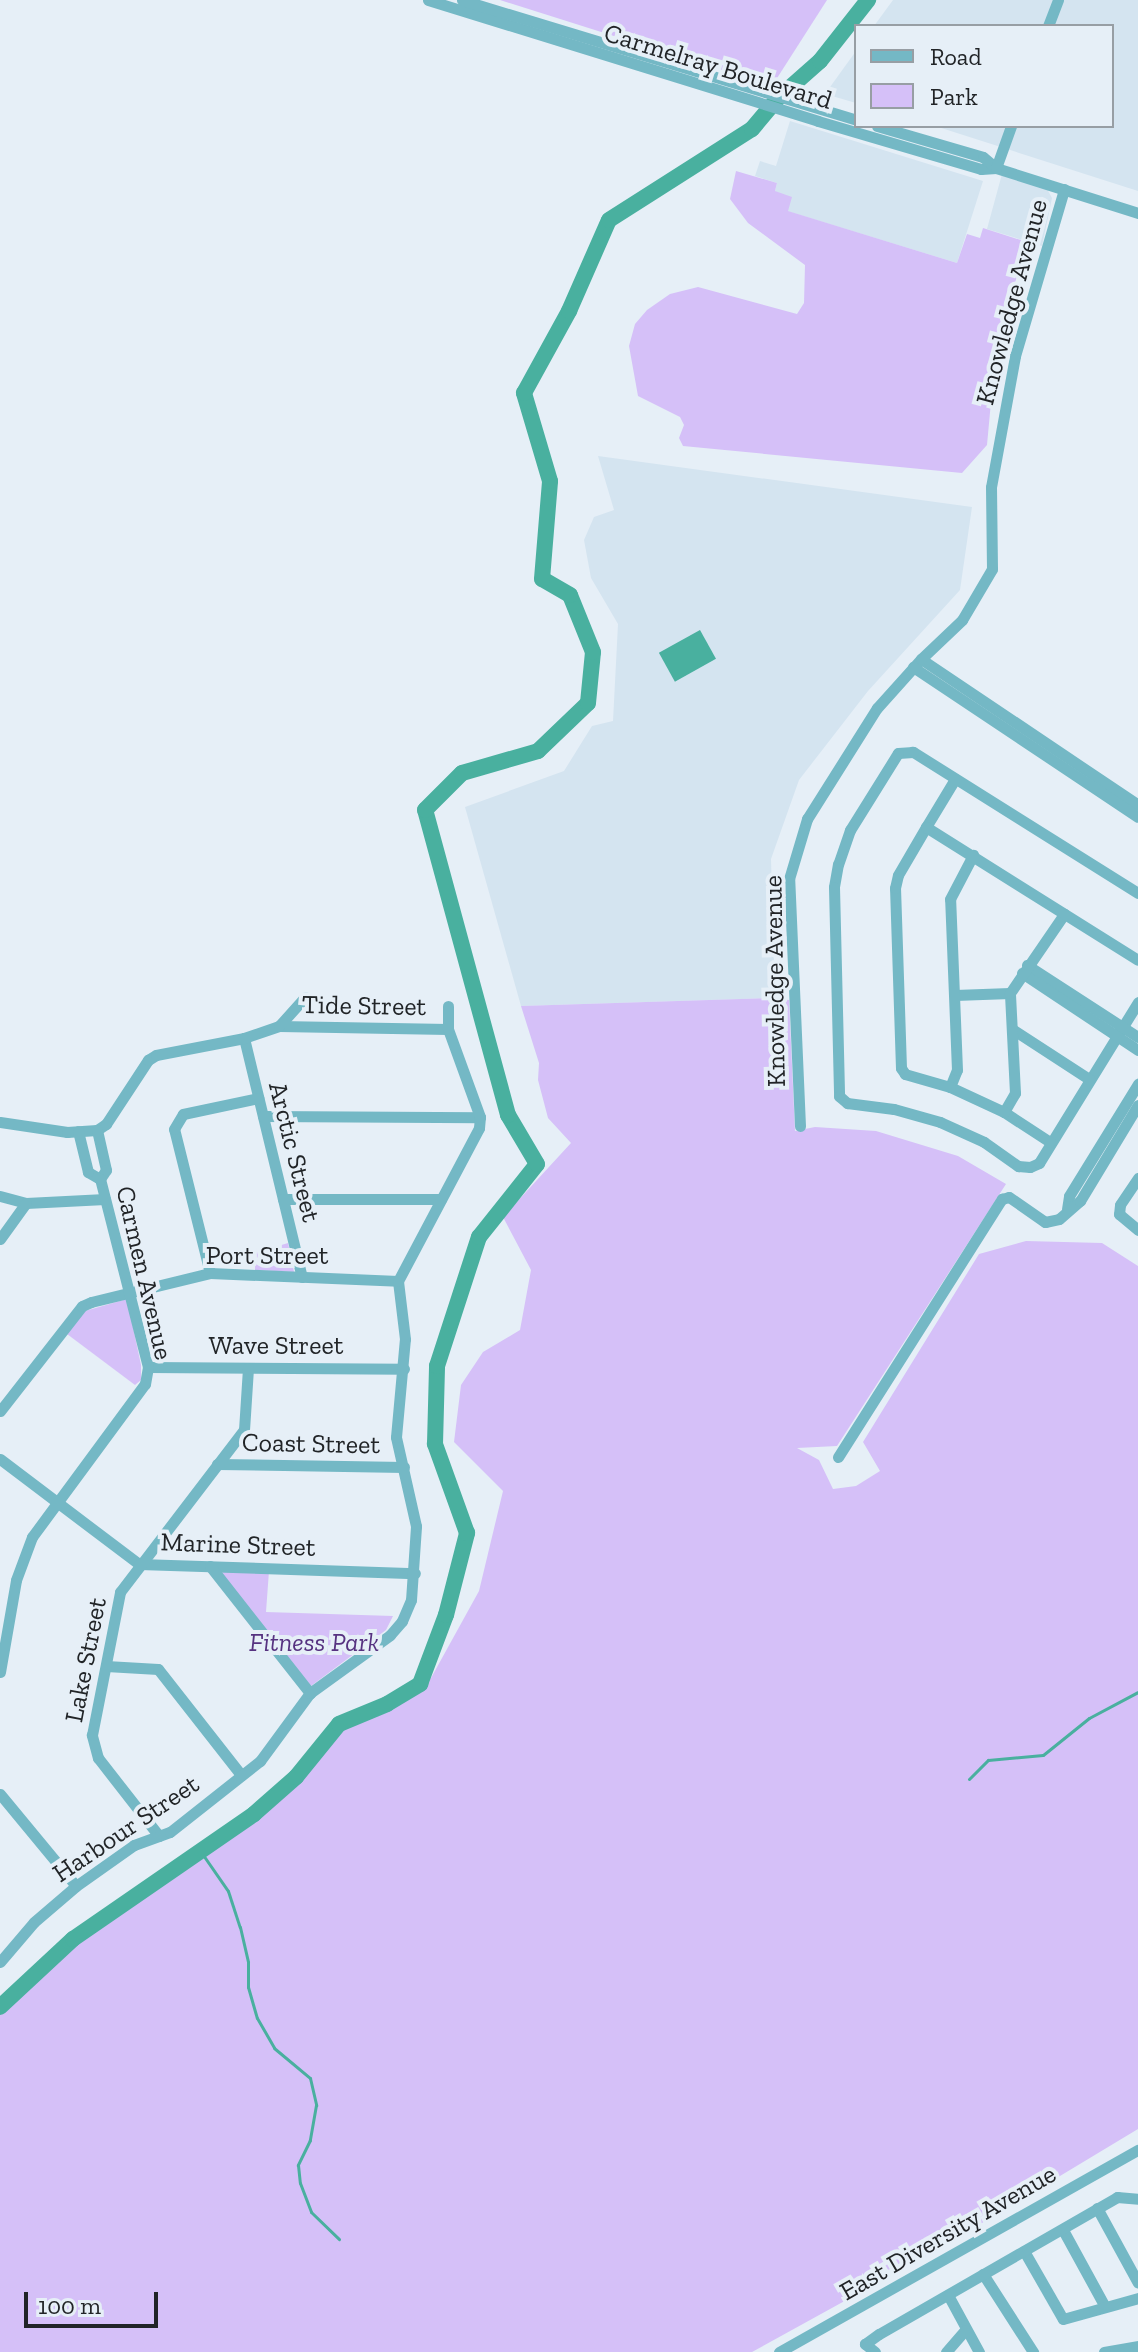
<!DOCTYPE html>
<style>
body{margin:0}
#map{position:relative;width:1138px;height:2352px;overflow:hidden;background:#e6eff7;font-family:"Zilla Slab",serif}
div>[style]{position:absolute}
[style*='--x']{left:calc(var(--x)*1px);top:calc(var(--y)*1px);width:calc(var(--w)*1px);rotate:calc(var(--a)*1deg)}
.built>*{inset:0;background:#d4e4f0}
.green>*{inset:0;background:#d5c0f8}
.water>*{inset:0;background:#49b09f;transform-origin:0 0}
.stream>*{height:3px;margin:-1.5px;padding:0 1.5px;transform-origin:1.5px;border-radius:1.5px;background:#49b09f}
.river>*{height:16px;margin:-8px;padding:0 8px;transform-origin:8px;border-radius:8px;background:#49b09f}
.minor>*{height:11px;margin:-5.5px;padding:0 5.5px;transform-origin:5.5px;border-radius:5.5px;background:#74b8c5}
span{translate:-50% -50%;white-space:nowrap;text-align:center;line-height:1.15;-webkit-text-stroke:8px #e6eff7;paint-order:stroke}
.street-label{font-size:26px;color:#212427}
.park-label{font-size:26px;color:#563280;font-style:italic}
.legend{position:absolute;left:854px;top:24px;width:260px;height:104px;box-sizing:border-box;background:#e6eff7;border:2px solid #979ea4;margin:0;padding:10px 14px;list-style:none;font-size:24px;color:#212427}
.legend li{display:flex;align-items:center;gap:16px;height:40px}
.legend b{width:40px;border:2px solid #979ea4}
.scale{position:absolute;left:24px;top:2292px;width:134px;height:36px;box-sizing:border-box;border:4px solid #212427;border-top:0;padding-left:10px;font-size:24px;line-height:28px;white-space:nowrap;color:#212427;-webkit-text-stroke:6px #e6eff7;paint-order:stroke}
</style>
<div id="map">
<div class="built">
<i style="clip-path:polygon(893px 0,1138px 0,1138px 191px,935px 126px,1112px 126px,1112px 26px,874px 26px)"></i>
<i style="clip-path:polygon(856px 51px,856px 103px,825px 94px)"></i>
<i style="clip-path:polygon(790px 121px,983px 181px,957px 263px,787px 211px,775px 191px,777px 183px,755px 176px,760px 161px,776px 166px)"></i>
<i style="clip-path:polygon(1002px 174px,1046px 187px,1052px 198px,1042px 246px,987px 229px)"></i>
<i style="clip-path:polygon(598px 456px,972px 507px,960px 590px,868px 691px,799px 780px,771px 859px,775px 998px,521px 1006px,465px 807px,564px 771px,592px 726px,613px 721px,618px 624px,591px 578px,584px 540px,594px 517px,614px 510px)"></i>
</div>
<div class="green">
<i style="clip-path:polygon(500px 0,827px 0,772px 86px)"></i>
<i style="clip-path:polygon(736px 171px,777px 183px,775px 191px,792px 197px,788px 211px,957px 263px,967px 234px,980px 238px,983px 228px,1027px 242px,996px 348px,987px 445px,962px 473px,683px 446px,679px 438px,684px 425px,680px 417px,638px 396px,629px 346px,635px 324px,647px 310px,670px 294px,698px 287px,797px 314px,804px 303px,805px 265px,748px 223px,730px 199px)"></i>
<i style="clip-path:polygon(775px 998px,789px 1000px,795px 1131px,815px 1127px,876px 1131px,958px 1156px,1006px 1184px,837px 1446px,797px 1448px,819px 1460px,833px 1489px,856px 1486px,880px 1471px,863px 1442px,979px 1254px,1026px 1241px,1102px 1243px,1138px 1266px,1138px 2129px,939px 2249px,752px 2352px,0 2352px,0 2007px,73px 1939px,254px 1814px,296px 1777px,339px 1724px,387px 1704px,431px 1678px,479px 1591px,503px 1491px,454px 1442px,461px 1385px,483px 1352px,520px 1330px,531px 1270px,503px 1217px,571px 1143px,548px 1118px,538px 1080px,539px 1063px,521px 1006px)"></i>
<i style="clip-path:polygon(288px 1243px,294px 1272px,255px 1270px,255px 1253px)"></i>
<i style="clip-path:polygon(127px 1299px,141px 1365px,141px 1380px,135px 1385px,67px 1334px,85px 1311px)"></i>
<i style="clip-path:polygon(216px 1569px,269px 1571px,266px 1612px,393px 1616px,386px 1630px,311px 1686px)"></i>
</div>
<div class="water">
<i style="left:700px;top:630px;width:33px;height:47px;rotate:61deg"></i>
</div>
<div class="stream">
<i style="--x:969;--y:1779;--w:27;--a:-45"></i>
<i style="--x:988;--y:1760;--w:55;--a:-5.2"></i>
<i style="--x:1043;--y:1755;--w:59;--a:-38.8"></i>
<i style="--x:1089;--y:1718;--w:55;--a:-28"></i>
<i style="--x:201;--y:1852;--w:47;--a:55.3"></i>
<i style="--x:228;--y:1891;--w:38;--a:72"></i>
<i style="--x:240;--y:1927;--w:36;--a:77"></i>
<i style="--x:248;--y:1962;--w:25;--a:90"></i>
<i style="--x:248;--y:1987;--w:32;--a:74"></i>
<i style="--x:257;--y:2018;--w:34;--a:60"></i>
<i style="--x:274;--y:2048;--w:47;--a:39.8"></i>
<i style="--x:310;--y:2078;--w:28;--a:77"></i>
<i style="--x:316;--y:2105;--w:36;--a:100"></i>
<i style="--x:310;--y:2140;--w:28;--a:116"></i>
<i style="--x:298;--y:2165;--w:18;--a:84"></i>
<i style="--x:300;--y:2183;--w:31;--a:69"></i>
<i style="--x:311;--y:2212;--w:39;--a:44"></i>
</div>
<div class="river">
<i style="--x:0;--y:2007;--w:100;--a:-43"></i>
<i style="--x:73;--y:1939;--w:220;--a:-34.6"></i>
<i style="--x:254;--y:1814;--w:56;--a:-41.4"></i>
<i style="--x:296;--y:1777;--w:68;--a:-50.9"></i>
<i style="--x:339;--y:1724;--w:52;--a:-22.6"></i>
<i style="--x:387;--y:1704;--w:39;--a:-31"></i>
<i style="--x:420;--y:1684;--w:74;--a:-69.4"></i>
<i style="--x:446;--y:1615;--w:85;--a:-75.6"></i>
<i style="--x:467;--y:1533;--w:95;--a:-109.8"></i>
<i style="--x:435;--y:1444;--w:78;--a:-88.5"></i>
<i style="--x:437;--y:1366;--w:136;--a:-72"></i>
<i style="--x:479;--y:1237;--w:93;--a:-51.5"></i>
<i style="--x:537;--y:1164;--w:57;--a:-120.6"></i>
<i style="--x:508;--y:1115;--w:316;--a:-105.2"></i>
<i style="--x:425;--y:810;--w:52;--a:-45"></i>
<i style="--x:462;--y:773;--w:79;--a:-16.1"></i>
<i style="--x:538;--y:751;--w:69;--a:-43.8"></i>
<i style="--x:588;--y:703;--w:51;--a:-84.4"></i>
<i style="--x:593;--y:652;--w:61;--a:-112"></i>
<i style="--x:570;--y:595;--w:32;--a:-150"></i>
<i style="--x:542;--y:579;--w:98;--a:-85.3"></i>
<i style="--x:550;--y:481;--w:92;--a:-106.5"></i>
<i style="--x:524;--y:393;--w:94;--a:-61.2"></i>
<i style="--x:569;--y:311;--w:99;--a:-66.3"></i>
<i style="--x:609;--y:220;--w:169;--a:-32.5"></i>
<i style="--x:752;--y:129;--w:39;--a:-50"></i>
<i style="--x:777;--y:99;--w:57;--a:-41.5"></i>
<i style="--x:820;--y:61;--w:78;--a:-51.8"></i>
</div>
<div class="minor">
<i style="--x:428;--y:0;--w:408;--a:17.2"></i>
<i style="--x:818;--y:121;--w:170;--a:16.4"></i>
<i style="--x:981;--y:169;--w:15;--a:-4"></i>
<i style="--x:996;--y:168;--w:149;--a:17.6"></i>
<i style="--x:462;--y:0;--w:412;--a:16.9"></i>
<i style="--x:1048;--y:26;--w:28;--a:-69"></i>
<i style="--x:877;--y:126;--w:110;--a:16.3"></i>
<i style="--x:983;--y:157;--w:17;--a:40"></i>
<i style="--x:996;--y:168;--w:45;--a:-70.3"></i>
<i style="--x:921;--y:659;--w:262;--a:33.9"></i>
<i style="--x:913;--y:667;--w:270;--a:33.7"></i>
<i style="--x:926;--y:827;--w:56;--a:-58.9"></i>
<i style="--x:1138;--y:893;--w:266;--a:-147.9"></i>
<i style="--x:913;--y:752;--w:15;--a:176"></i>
<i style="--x:898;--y:753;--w:91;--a:121.9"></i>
<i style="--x:850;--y:830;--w:36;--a:109"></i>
<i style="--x:838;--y:864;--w:23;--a:100"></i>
<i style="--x:834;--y:887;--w:209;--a:88.6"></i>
<i style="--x:839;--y:1096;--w:11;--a:41"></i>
<i style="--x:847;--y:1103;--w:47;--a:7.3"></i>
<i style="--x:894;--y:1109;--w:48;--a:15.8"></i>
<i style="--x:940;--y:1122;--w:48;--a:24.4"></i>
<i style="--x:984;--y:1142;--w:42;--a:35.2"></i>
<i style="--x:1018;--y:1166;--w:12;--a:5"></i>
<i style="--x:1030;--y:1167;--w:10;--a:-24"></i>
<i style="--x:1039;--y:1163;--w:189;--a:-58.4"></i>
<i style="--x:1027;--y:965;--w:132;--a:33"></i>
<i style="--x:1022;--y:973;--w:139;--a:33.6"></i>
<i style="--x:955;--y:995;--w:55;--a:-2.1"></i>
<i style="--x:279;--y:1026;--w:169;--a:1"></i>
<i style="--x:1012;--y:1029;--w:92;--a:33"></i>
<i style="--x:244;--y:1038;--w:246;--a:76.4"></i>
<i style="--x:950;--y:1087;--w:18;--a:-68"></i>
<i style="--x:957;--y:1070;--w:171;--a:-92.3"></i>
<i style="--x:950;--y:899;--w:50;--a:-62.4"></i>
<i style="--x:1004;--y:1112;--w:22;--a:-60"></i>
<i style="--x:1015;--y:1093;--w:100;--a:-92.9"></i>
<i style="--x:1010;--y:993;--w:96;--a:-55.6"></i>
<i style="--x:263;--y:1116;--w:217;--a:0.3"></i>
<i style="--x:0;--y:1122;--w:68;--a:8.5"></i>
<i style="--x:67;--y:1132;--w:30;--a:-4"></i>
<i style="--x:97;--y:1130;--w:11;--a:-34"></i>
<i style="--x:106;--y:1124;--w:77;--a:-56.7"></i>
<i style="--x:148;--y:1060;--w:9;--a:-32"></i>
<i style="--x:156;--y:1055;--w:90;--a:-10.9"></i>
<i style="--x:244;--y:1038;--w:37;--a:-19"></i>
<i style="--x:279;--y:1026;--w:39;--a:-48"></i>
<i style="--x:800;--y:1126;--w:247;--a:-92.5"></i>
<i style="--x:789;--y:879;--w:63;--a:-73.3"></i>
<i style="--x:807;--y:819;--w:131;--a:-57.8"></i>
<i style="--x:877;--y:708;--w:66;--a:-48.1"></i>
<i style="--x:921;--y:659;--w:57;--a:-43.6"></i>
<i style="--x:962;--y:620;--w:59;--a:-59.5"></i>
<i style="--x:992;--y:569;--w:82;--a:-90.7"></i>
<i style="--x:991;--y:487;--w:133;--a:-79.6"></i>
<i style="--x:1015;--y:356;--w:174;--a:-73.6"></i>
<i style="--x:97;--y:1130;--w:41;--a:77.3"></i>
<i style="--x:106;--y:1170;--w:11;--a:124"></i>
<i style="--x:1050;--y:1142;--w:55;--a:-146.9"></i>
<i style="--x:1004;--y:1112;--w:60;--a:-155.2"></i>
<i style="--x:950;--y:1087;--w:47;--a:-163.9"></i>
<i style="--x:905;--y:1074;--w:7;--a:-124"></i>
<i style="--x:901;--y:1068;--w:180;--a:-91.9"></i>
<i style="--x:895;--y:888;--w:13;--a:-77"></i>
<i style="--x:898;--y:875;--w:56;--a:-59.7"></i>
<i style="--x:926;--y:827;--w:250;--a:32.1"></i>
<i style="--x:1138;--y:1178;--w:32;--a:124"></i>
<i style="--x:1120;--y:1205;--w:9;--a:96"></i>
<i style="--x:1119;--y:1214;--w:25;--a:40"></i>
<i style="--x:0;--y:1196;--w:27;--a:15"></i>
<i style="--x:26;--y:1203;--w:79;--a:-2.9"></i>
<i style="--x:283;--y:1199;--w:158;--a:0"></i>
<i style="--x:1067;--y:1209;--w:13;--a:-81"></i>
<i style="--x:1069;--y:1196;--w:132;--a:-58.4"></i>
<i style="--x:0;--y:1239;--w:44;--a:-54.2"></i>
<i style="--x:210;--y:1273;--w:148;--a:-104"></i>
<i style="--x:174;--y:1129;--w:17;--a:-59"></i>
<i style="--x:183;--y:1114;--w:77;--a:-12"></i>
<i style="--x:148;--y:1367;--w:256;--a:0.4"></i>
<i style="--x:0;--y:1411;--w:133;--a:-52"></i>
<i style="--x:82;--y:1306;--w:10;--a:-24"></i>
<i style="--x:91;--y:1302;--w:122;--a:-13.7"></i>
<i style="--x:210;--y:1273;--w:188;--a:2.4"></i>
<i style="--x:838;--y:1457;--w:306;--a:-57.6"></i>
<i style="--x:1002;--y:1199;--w:7;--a:-16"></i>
<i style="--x:1009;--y:1197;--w:44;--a:34.8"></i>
<i style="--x:1045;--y:1222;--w:14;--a:-12"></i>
<i style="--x:1059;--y:1219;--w:28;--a:-41"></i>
<i style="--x:1080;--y:1201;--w:112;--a:-58.9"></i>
<i style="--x:0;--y:1459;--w:174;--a:37.1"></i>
<i style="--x:139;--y:1564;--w:276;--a:1.9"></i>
<i style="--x:217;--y:1464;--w:187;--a:0.9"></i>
<i style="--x:210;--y:1566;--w:162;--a:51.8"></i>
<i style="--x:106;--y:1666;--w:52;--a:3.3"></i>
<i style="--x:158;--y:1669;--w:135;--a:51.9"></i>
<i style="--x:0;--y:1672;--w:93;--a:-80.1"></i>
<i style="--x:16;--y:1580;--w:46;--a:-69.6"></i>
<i style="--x:32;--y:1537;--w:190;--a:-53.6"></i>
<i style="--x:145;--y:1384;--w:17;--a:-80"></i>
<i style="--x:148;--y:1367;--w:194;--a:-104.3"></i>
<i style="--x:100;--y:1179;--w:14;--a:-150"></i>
<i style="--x:88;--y:1172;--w:42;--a:-103.7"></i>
<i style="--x:0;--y:1794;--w:119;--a:50.4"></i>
<i style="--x:159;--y:1836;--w:99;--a:-128"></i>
<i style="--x:98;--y:1758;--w:24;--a:-105"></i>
<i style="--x:92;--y:1735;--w:146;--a:-78.9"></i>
<i style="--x:120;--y:1592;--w:204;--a:-52.6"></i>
<i style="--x:244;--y:1430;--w:62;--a:-86.3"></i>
<i style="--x:0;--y:1962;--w:52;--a:-49.6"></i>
<i style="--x:34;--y:1922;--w:55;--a:-40.6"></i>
<i style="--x:76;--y:1886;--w:71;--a:-35.3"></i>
<i style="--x:134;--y:1845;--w:38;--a:-20"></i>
<i style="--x:170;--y:1832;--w:115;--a:-38.3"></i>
<i style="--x:260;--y:1761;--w:84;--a:-53.7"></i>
<i style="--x:310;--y:1693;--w:99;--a:-35.9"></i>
<i style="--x:390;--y:1635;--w:18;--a:-49"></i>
<i style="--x:402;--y:1621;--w:23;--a:-67"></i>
<i style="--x:411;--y:1600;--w:74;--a:-86.1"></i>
<i style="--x:416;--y:1526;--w:91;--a:-102.7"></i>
<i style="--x:396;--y:1437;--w:98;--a:-84.8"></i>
<i style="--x:405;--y:1339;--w:58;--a:-96.9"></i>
<i style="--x:398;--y:1281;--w:173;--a:-62.1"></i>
<i style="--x:479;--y:1128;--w:11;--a:-85"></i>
<i style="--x:480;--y:1117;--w:94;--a:-110"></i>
<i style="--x:448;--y:1029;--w:23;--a:-90"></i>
<i style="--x:1097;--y:2208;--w:85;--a:61.3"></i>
<i style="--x:1063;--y:2230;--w:85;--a:61.3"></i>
<i style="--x:1024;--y:2251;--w:78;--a:60.2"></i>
<i style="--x:1063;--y:2319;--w:78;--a:-15.6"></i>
<i style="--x:983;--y:2274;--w:93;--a:57.3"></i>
<i style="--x:948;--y:2295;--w:65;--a:61.5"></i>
<i style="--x:779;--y:2352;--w:412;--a:-29.4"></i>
<i style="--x:875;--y:2352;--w:13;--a:-141"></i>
<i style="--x:865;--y:2344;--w:17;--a:-36"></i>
<i style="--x:879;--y:2334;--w:275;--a:-29.9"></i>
<i style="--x:1117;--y:2197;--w:21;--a:5"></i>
<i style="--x:946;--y:2352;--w:29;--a:-49"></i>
<i style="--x:1104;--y:2352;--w:35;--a:-10"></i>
</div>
<div class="street-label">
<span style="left:718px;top:67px;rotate:17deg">Carmelray Boulevard</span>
<span style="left:1012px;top:302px;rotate:-75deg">Knowledge Avenue</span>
<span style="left:775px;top:981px;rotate:-91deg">Knowledge Avenue</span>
<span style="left:364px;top:1006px;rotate:1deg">Tide Street</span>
<span style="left:294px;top:1152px;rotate:76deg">Arctic Street</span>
<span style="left:267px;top:1256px">Port Street</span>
<span style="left:144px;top:1273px;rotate:77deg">Carmen Avenue</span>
<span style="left:276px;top:1346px">Wave Street</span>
<span style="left:311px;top:1444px;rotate:1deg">Coast Street</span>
<span style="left:238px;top:1545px;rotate:2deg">Marine Street</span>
<span style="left:86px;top:1660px;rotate:-79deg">Lake Street</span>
<span style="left:126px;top:1829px;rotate:-34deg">Harbour Street</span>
<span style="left:948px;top:2233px;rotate:-30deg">East Diversity Avenue</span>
</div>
<div class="park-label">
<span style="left:314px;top:1643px">Fitness Park</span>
</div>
<ul class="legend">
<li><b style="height:10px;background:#74b8c5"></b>Road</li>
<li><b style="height:22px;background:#d5c0f8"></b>Park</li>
</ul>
<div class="scale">100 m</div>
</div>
